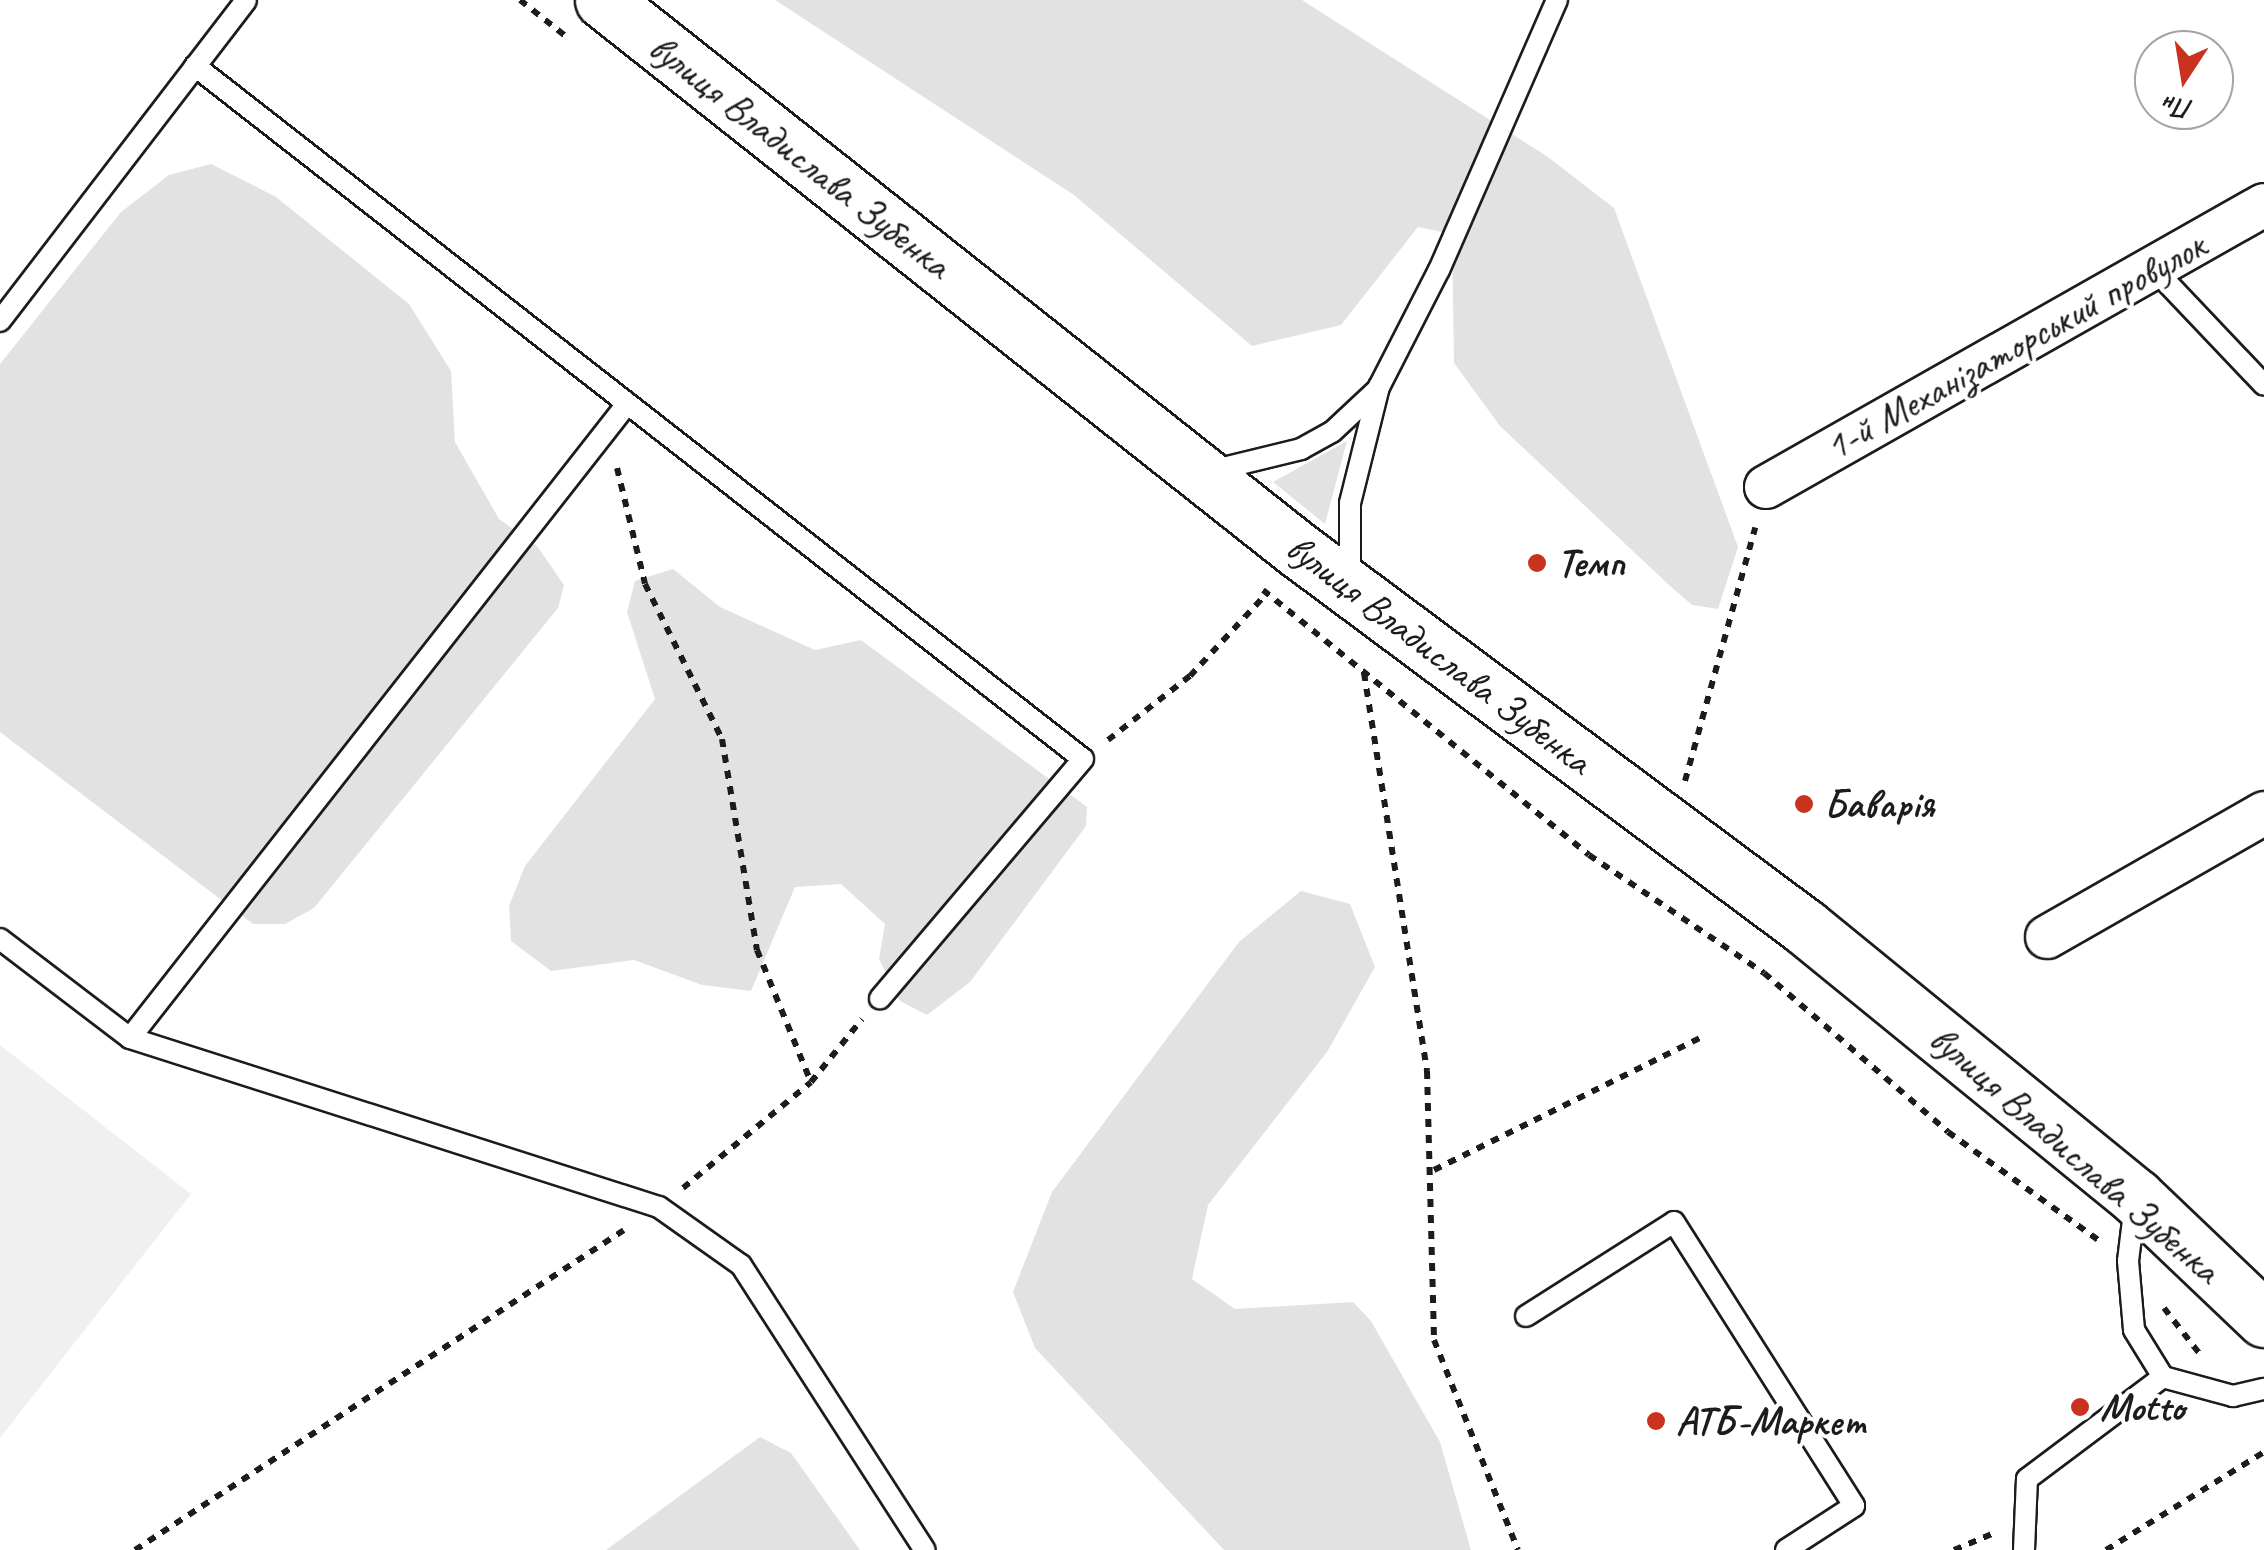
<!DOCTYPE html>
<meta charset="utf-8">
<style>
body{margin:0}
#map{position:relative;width:2264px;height:1550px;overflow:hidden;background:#fff;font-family:Caveat,sans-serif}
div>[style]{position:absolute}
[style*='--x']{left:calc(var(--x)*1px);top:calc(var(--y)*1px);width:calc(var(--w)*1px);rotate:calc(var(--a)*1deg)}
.built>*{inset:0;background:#f0f0f0}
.green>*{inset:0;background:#e2e2e2}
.path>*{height:6px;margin-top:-3px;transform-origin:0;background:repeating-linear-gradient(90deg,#1c1c1c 0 8px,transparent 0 16px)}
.roads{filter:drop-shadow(2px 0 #1c1c1c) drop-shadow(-2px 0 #1c1c1c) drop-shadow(0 2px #1c1c1c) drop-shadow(0 -2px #1c1c1c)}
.lane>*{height:20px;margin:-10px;padding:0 10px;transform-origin:10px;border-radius:10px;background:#fff}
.street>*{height:42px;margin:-21px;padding:0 21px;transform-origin:21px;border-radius:21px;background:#fff}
.secondary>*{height:55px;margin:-27.5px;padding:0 27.5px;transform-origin:27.5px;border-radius:27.5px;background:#fff}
.dots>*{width:28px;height:28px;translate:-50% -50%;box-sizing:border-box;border:5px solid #fff;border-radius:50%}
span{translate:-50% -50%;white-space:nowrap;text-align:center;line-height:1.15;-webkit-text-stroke:8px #fff;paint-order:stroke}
.street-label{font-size:40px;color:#1c1c1c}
.poi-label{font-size:40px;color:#1c1c1c;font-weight:700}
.left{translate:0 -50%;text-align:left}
.north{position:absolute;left:2134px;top:30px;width:100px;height:100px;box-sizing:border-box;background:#fff;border:2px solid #a4a4a4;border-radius:50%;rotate:192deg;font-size:28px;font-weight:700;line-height:40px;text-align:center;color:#1c1c1c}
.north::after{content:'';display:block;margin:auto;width:35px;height:45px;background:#c8321e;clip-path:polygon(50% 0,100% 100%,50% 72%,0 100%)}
</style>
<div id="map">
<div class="built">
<i style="clip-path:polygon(0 1045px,191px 1194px,0 1438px)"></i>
</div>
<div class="green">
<i style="clip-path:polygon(775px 0,1302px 0,1548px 157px,1614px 208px,1738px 547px,1718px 609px,1692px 605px,1669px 585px,1500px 426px,1454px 363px,1452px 234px,1418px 227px,1341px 325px,1252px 346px,1074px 195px)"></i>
<i style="clip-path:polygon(211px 164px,276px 197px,409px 304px,451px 371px,455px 442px,499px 519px,537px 546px,564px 585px,558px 608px,314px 908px,285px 924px,253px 924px,0 732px,0 364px,121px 212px,169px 175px)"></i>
<i style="clip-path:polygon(1347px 441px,1325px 524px,1273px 482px)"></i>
<i style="clip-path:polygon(673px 569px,720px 607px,815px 650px,861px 640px,1087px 807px,1086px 826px,970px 982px,927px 1015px,900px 1001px,879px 959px,885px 924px,841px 884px,795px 887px,751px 991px,702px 985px,634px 960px,551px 971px,511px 941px,509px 906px,525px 866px,655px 699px,627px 612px,635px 581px)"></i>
<i style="clip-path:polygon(1301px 891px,1350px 904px,1375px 967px,1327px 1052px,1208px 1205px,1192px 1279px,1235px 1309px,1353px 1302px,1371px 1321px,1440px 1442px,1471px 1550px,1224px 1550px,1035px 1348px,1013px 1292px,1052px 1192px,1239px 942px)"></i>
<i style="clip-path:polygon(760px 1437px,791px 1453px,860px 1550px,606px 1550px)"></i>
</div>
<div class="path">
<i style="--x:520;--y:0;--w:61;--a:38.4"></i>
<i style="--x:617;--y:468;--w:119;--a:76.4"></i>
<i style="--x:645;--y:584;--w:173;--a:63.6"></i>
<i style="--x:722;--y:739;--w:214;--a:80.6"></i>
<i style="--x:757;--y:950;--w:143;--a:67.8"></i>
<i style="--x:1263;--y:590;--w:420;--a:39.1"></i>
<i style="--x:1589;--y:855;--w:211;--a:34"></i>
<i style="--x:1764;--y:973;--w:243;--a:40.8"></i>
<i style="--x:1948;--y:1132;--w:188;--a:35.7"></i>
<i style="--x:1364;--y:673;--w:403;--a:81"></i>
<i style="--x:1427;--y:1071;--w:269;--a:88.5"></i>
<i style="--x:1434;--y:1340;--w:226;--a:68.2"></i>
<i style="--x:1108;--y:740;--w:104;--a:-38"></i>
<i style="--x:1190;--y:676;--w:113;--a:-47.1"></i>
<i style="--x:1685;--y:781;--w:263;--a:-74.5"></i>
<i style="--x:1434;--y:1170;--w:301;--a:-26.4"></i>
<i style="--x:683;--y:1188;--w:166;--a:-39.6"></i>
<i style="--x:811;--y:1082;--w:81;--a:-51"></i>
<i style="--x:2164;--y:1308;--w:57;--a:52.1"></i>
<i style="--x:135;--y:1550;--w:584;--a:-33.2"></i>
<i style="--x:1954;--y:1550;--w:43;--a:-23"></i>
<i style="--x:2106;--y:1550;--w:186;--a:-31.8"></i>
</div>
<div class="roads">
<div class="lane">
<i style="--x:195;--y:66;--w:1126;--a:37.97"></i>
<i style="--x:1083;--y:759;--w:314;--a:130.3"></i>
<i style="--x:2155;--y:270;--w:158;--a:46.5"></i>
<i style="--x:0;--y:321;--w:404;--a:-52.5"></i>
<i style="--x:1211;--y:471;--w:93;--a:-13.7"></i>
<i style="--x:1301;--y:449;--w:35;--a:-29"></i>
<i style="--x:1332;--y:432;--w:63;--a:-43.1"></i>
<i style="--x:1350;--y:575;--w:72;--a:-90"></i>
<i style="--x:1350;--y:503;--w:120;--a:-76"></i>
<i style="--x:1379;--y:387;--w:131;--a:-62.9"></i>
<i style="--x:1439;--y:270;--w:295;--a:-66.4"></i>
<i style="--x:0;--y:939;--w:163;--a:37.3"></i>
<i style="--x:130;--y:1038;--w:555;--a:17.72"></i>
<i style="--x:659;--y:1207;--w:100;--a:35.3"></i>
<i style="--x:741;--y:1265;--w:339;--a:57.2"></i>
<i style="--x:130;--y:1038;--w:806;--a:-51.91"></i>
<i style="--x:2135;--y:1204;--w:57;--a:97"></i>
<i style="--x:2128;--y:1261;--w:69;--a:85"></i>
<i style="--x:2134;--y:1330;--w:55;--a:58.3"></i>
<i style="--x:2163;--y:1377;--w:73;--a:15.2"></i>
<i style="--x:2233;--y:1396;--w:32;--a:-13"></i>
<i style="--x:1526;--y:1316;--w:175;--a:-32.4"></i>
<i style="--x:1674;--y:1222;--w:336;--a:57.6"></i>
<i style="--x:1854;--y:1506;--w:81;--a:147.1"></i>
<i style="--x:2024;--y:1550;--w:71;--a:-87.6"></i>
<i style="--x:2027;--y:1479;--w:170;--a:-36.9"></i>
</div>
<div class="street">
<i style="--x:1766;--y:487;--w:572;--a:-29.52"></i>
<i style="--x:2047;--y:937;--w:250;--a:-29.7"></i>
</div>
<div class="secondary">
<i style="--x:603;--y:0;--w:885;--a:38.35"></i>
<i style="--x:1297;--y:549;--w:633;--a:36.65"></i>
<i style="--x:1805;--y:927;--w:427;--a:39.2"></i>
<i style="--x:2136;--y:1197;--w:177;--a:43.6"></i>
</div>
</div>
<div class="dots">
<i style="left:1537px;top:563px;background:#c8321e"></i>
<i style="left:1804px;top:804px;background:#c8321e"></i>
<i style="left:2080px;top:1407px;background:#c8321e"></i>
<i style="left:1656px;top:1421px;background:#c8321e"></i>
</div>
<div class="street-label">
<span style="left:800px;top:156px;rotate:38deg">вулиця Владислава Зубенка</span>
<span style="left:2015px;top:346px;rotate:-29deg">1-й Механізаторський провулок</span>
<span style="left:1439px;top:654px;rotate:37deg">вулиця Владислава Зубенка</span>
<span style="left:2075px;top:1154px;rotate:41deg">вулиця Владислава Зубенка</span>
</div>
<div class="poi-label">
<span class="left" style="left:1557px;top:563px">Темп</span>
<span class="left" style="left:1824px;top:804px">Баварія</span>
<span class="left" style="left:2100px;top:1407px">Motto</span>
<span class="left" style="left:1676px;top:1421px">АТБ-Маркет</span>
</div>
<div class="north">Пн</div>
</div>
